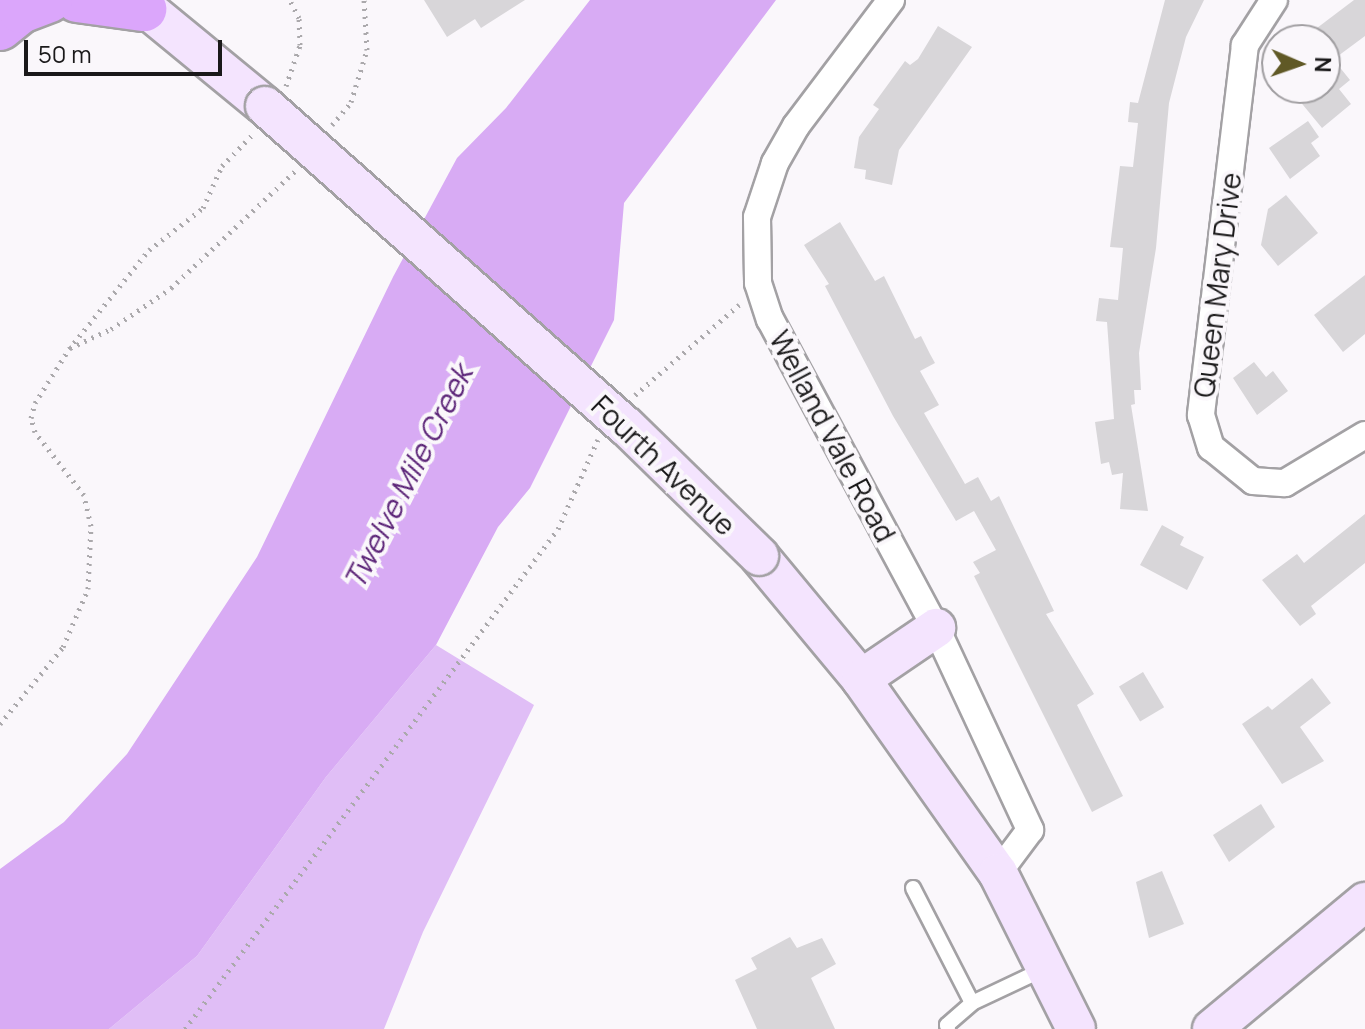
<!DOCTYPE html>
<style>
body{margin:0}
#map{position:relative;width:1365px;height:1029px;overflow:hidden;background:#faf7fb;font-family:Manrope,sans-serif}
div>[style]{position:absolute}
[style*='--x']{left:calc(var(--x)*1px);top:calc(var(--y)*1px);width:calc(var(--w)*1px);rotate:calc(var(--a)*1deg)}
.green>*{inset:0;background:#e0bef6}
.water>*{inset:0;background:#d8abf4}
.building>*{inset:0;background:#d8d6d9;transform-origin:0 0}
.path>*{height:5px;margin-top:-2.5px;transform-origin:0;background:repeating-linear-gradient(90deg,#aba9ac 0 2px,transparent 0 8px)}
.roads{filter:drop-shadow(2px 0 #a3a1a4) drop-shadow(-2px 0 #a3a1a4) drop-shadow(0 2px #a3a1a4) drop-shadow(0 -2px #a3a1a4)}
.lane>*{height:14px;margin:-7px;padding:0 7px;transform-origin:7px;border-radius:7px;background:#fff}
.street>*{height:26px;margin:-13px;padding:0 13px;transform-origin:13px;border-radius:13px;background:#fff}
.secondary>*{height:38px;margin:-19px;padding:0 19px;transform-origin:19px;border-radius:19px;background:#f4e4fe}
.highway>*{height:44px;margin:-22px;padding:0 22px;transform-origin:22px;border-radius:22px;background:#dba6fb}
.bridges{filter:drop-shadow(2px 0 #a3a1a4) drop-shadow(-2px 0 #a3a1a4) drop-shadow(0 2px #a3a1a4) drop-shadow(0 -2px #a3a1a4)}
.secondary-bridge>*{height:38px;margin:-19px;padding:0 19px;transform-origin:19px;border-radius:19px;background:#f4e4fe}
span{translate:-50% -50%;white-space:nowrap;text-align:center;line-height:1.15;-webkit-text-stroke:8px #faf7fb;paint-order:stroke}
.street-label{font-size:28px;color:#1a191a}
.water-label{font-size:30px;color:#5d2679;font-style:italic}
.north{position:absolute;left:1261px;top:24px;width:80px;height:80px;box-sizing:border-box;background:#faf7fb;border:2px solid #a09ea1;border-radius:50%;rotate:92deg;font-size:22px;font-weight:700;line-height:32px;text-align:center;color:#1a191a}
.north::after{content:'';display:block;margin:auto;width:28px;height:36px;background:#605926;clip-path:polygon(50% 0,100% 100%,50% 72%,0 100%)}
.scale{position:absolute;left:24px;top:40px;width:198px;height:36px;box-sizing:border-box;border:4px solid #1a191a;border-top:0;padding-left:10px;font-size:24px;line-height:28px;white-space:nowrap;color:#1a191a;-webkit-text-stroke:6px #faf7fb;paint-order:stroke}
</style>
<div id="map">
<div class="green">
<i style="clip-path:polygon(436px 645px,534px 705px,423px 932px,384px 1029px,109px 1029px,197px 956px,326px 777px)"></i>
</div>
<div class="water">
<i style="clip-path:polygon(590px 0,776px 0,624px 203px,614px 320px,530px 488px,498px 527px,436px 645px,326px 777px,197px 956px,109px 1029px,0 1029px,0 869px,64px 822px,127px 754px,257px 557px,393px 277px,457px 158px,506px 108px)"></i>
</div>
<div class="building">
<i style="clip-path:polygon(424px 0,525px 0,481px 28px,475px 19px,447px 37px)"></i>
<i style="clip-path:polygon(1165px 0,1204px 0,1186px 37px,1169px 103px,1156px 248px,1139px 353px,1141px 390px,1134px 390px,1135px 404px,1131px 405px,1148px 511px,1120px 509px,1123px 473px,1112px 475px,1109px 462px,1101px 464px,1095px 422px,1114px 419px,1107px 322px,1096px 321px,1099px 298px,1118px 300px,1123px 248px,1110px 247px,1120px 166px,1133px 167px,1138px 123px,1128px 122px,1130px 102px,1138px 103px)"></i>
<i style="clip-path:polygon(1354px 0,1365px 0,1365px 36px,1338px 56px,1317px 28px)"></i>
<i style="clip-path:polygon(938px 26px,972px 47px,899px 150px,892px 185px,865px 179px,866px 170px,854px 168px,859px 137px,879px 109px,873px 105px,905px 61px,910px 65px,918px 59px)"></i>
<i style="clip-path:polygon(1325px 49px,1350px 80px,1339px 89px,1351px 104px,1322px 128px,1289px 88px,1325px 88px)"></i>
<i style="clip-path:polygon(1308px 121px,1319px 137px,1311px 143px,1320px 156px,1290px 179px,1269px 148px)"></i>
<i style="clip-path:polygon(1286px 195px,1318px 233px,1278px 266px,1261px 245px,1268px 209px)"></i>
<i style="clip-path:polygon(840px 222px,875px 281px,884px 276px,915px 339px,921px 336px,930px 354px,935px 363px,920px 371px,939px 405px,924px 413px,965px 484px,978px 477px,991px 501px,999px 496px,1054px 611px,1046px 614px,1094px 694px,1077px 705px,1123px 796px,1092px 812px,974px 576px,980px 573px,973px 562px,996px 550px,974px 511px,956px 521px,893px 416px,825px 286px,829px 284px,804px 245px)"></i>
<i style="clip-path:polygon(1365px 275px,1365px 334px,1343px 352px,1314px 315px)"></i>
<i style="clip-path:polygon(1254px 362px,1266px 377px,1273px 371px,1288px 391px,1257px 415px,1233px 378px)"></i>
<i style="clip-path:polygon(1365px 514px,1365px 563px,1311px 606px,1316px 614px,1300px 626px,1262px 580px,1297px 554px,1304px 563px)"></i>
<i style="clip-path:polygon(1162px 525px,1184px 537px,1180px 545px,1204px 557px,1187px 590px,1140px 565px)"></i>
<i style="left:1143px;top:672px;width:41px;height:28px;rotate:59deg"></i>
<i style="clip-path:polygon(1312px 678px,1331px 703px,1300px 727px,1324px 761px,1282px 784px,1242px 724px,1268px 706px,1272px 710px)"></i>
<i style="clip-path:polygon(1261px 804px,1275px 827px,1229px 862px,1213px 835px)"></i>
<i style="clip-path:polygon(1162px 871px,1184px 924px,1149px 938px,1136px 882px)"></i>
<i style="clip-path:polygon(790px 937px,797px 948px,822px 938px,836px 964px,811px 978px,835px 1029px,757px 1029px,735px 980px,757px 969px,751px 958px)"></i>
</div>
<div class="path">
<i style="--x:286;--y:86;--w:43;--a:-71.1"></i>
<i style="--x:300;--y:45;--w:27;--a:-92"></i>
<i style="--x:299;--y:18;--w:20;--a:-117"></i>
<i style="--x:332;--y:125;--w:30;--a:-50"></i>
<i style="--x:351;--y:102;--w:54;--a:-72.9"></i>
<i style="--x:367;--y:50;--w:50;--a:-93.4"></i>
<i style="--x:70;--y:348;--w:45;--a:-24.9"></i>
<i style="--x:111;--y:329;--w:73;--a:-34.3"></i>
<i style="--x:171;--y:288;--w:172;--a:-43.3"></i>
<i style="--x:635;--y:395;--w:138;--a:-40.9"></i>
<i style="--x:0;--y:724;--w:99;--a:-50.7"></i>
<i style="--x:63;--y:647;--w:63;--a:-66.7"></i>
<i style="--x:88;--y:589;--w:63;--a:-87.3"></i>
<i style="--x:91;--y:526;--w:32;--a:-103"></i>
<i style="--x:84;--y:495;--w:80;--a:-127.9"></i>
<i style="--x:35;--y:432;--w:15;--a:-106"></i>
<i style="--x:31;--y:418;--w:16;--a:-75"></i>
<i style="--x:35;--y:403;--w:64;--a:-57.8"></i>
<i style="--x:69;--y:349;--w:127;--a:-51.1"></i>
<i style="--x:149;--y:250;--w:68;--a:-37.9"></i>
<i style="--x:203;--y:208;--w:46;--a:-65.7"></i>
<i style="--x:222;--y:166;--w:45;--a:-45.9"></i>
<i style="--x:185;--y:1029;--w:624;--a:-53.28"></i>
<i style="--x:558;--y:529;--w:98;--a:-66"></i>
</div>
<div class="roads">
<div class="lane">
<i style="--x:913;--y:888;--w:129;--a:62.8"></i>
<i style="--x:972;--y:1003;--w:80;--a:-25.3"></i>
<i style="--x:948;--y:1029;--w:4;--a:-104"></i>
<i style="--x:947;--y:1025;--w:33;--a:-41"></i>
</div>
<div class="street">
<i style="--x:891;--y:0;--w:158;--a:127"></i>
<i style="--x:796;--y:126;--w:43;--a:119.6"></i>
<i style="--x:775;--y:163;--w:57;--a:108.4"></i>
<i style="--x:757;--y:217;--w:66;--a:89.1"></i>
<i style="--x:758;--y:283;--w:38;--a:72"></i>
<i style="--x:770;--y:319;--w:351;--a:61.8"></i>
<i style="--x:936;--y:628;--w:223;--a:65"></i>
<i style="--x:1030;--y:830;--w:54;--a:126.7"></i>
<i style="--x:1274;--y:0;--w:54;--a:122.8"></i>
<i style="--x:1245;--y:45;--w:373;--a:96.8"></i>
<i style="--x:1201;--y:415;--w:34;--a:73"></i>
<i style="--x:1211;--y:447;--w:54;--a:39"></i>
<i style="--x:1253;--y:481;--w:32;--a:4"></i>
<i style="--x:1285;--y:483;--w:93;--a:-31"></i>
</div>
<div class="secondary">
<i style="--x:136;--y:0;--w:167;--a:39.4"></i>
<i style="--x:759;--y:556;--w:160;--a:50.3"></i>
<i style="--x:861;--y:679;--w:237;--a:54.8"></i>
<i style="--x:998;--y:873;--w:174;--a:63.4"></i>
<i style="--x:861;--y:679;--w:91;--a:-34.2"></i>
<i style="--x:1212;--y:1029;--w:199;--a:-39.7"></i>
</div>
<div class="highway">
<i style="--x:77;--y:0;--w:68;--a:7.7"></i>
<i style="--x:0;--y:28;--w:27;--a:-39"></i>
<i style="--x:21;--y:11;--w:31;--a:-21"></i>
</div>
</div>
<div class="bridges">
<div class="secondary-bridge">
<i style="--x:265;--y:106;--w:482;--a:41.6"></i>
<i style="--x:626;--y:426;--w:186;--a:44.3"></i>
</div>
</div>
<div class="street-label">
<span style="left:1217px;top:285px;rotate:-83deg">Queen Mary Drive</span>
<span style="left:833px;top:436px;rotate:62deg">Welland Vale Road</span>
<span style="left:664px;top:465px;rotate:44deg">Fourth Avenue</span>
</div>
<div class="water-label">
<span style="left:408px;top:477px;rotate:-63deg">Twelve Mile Creek</span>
</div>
<div class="north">N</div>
<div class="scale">50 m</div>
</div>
